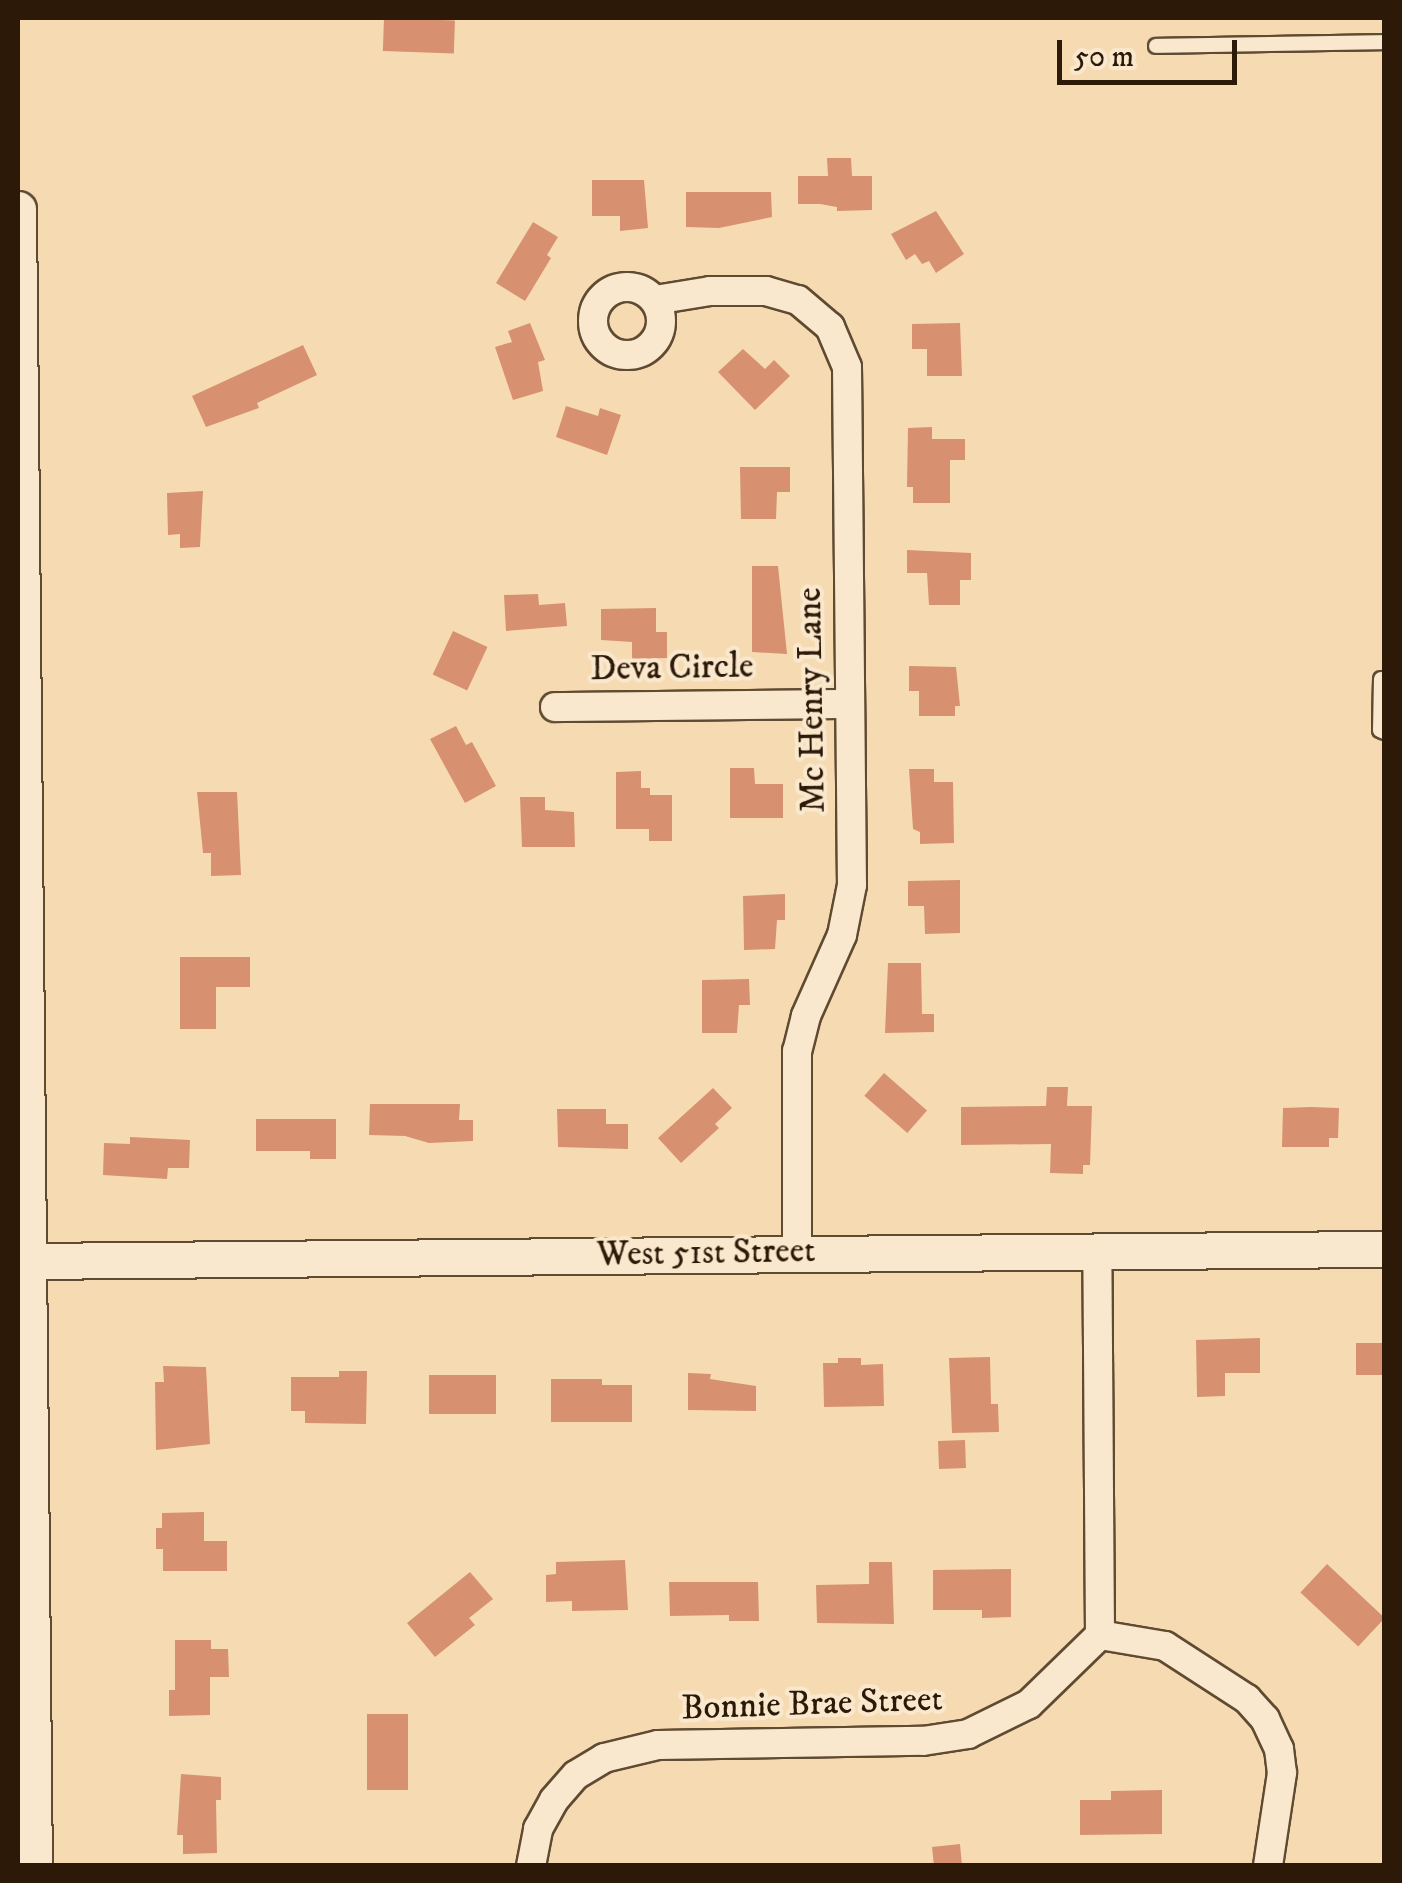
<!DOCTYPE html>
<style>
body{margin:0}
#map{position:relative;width:1402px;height:1883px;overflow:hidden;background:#f6dbb2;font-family:"IM FELL DW Pica",serif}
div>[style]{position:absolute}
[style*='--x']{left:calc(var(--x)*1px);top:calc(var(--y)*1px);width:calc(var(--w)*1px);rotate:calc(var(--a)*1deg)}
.building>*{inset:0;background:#d79171;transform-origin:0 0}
.roads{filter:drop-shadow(2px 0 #5f4a32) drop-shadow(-2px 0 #5f4a32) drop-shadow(0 2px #5f4a32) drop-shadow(0 -2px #5f4a32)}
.service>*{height:14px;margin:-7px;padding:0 7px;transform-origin:7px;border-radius:7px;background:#f9e8cd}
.minor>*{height:28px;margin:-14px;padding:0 14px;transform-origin:14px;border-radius:14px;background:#f9e8cd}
.minor>.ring{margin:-14px;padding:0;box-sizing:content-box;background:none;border:28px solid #f9e8cd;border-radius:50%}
.tertiary>*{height:35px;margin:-17.5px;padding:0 17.5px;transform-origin:17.5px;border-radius:17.5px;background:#f9e8cd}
span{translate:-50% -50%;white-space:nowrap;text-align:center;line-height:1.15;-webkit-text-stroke:8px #f9e8cd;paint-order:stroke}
.street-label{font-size:35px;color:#2d1907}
.frame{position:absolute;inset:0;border:20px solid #2d1907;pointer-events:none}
.scale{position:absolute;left:1057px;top:40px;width:180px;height:45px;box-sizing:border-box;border:5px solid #2d1907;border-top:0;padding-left:12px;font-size:30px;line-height:35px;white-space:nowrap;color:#2d1907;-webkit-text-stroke:8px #f9e8cd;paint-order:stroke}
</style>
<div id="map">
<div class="building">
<i style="left:384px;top:18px;width:71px;height:33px;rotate:2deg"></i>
<i style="clip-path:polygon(827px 158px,851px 158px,852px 176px,872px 176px,872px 210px,837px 211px,837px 207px,820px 204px,798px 204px,798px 176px,828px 176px)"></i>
<i style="clip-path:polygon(592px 180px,644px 180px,648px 228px,620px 231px,620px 216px,592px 216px)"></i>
<i style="clip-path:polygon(686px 192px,771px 192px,772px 217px,719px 228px,686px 227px)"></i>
<i style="clip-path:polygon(936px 211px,964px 254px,936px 273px,929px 261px,922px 264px,915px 254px,906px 260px,891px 234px)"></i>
<i style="clip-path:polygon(533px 222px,558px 237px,547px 255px,551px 258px,525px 301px,496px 283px)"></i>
<i style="clip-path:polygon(530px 323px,545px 360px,538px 362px,543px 391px,513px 400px,495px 347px,512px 342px,508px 331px)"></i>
<i style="clip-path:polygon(960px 323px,962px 376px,927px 376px,927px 349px,912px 349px,912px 324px)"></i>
<i style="clip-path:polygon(303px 345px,317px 375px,257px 403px,259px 408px,206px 427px,192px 396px)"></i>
<i style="clip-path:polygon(743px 349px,765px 369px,774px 360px,790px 376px,755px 410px,718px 372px)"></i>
<i style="clip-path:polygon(566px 406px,598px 416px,600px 408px,621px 415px,607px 455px,556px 437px)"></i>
<i style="clip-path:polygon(932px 427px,932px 439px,965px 439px,965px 460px,950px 460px,950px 503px,913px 503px,913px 487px,907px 487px,908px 428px)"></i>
<i style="clip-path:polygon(740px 467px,790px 467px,790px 492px,777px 492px,776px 519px,741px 519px)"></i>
<i style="clip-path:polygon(203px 491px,200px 547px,180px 548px,180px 534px,168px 535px,167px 493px)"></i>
<i style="clip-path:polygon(907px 550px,971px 553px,971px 580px,960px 580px,960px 605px,929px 605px,927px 573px,907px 573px)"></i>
<i style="clip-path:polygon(752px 566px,778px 566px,787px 654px,752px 652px)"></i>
<i style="clip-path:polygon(538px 594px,539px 605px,565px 603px,567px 626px,506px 631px,504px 595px)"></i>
<i style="clip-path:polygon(656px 608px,656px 632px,667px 632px,667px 658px,632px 659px,632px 642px,601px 640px,601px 609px)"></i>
<i style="left:453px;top:631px;width:38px;height:48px;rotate:25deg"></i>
<i style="clip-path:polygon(909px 666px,956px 667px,960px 706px,955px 706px,955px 716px,919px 716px,919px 691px,909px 691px)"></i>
<i style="clip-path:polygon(456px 726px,466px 745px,472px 742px,496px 786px,465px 803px,430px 739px)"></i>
<i style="clip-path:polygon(730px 768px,754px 768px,755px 784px,783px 784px,783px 818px,730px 818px)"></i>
<i style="clip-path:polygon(909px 769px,934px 769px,934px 782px,953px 782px,954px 843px,920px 844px,920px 832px,913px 829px)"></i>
<i style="clip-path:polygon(641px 771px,641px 788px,650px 788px,650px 795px,672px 795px,672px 841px,649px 841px,649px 829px,616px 829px,616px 772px)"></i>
<i style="clip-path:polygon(197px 792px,237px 792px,241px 875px,211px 876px,211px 853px,203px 853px)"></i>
<i style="clip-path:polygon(520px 797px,545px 797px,545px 810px,574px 812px,575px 847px,522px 847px)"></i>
<i style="clip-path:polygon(960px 880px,960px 933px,925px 934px,924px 906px,908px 906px,908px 881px)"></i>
<i style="clip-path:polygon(785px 894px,785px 920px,777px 920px,775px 949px,744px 950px,743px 896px)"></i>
<i style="clip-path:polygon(180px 957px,250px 957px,250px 987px,216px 987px,216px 1029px,180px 1029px)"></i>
<i style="clip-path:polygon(888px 963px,921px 963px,922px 1014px,934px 1014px,934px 1032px,885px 1033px)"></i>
<i style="clip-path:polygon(749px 979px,750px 1005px,739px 1005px,737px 1033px,702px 1033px,702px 980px)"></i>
<i style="left:884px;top:1073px;width:57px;height:30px;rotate:41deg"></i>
<i style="clip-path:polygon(1047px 1087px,1068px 1087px,1067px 1106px,1092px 1106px,1090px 1165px,1083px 1165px,1083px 1174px,1050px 1173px,1051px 1144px,961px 1145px,961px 1107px,1046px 1106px)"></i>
<i style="clip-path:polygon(713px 1088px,732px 1108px,715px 1124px,719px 1128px,681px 1163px,658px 1138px)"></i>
<i style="clip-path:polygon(370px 1104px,460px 1104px,459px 1120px,473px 1120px,473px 1141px,429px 1143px,405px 1136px,369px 1135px)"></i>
<i style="clip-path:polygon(1311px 1107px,1339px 1108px,1338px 1138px,1329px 1138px,1329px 1147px,1282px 1147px,1283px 1108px)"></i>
<i style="clip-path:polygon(557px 1109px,606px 1109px,606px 1124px,628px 1124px,628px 1149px,558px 1147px)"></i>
<i style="clip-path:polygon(256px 1119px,336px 1119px,336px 1159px,310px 1159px,310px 1151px,256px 1151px)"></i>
<i style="clip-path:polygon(130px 1137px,190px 1140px,189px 1168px,168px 1168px,167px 1179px,103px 1175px,104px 1143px,130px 1144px)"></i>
<i style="clip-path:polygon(1260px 1338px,1260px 1373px,1225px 1373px,1225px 1396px,1197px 1397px,1196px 1340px)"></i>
<i style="left:1384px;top:1343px;width:32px;height:28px;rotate:90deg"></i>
<i style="clip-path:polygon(990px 1357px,991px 1404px,998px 1404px,999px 1432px,952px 1433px,949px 1358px)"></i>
<i style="clip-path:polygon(838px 1358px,861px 1358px,861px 1365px,883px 1364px,884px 1406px,824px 1407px,823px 1363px,838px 1363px)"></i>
<i style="clip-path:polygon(163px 1366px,206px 1367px,210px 1444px,156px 1450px,155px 1382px,164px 1382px)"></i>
<i style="clip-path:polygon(339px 1371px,367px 1371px,366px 1424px,305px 1423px,305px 1411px,291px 1411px,291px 1377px,339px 1377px)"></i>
<i style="clip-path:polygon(688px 1373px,711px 1374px,710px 1379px,756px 1386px,756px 1411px,688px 1410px)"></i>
<i style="left:496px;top:1375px;width:39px;height:67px;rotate:90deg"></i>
<i style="clip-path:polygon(551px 1379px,602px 1379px,602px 1385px,632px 1385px,632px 1422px,551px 1422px)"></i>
<i style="left:965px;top:1440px;width:28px;height:27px;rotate:88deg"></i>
<i style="clip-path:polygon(204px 1512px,204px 1541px,227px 1541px,227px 1571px,163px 1571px,163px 1549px,156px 1549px,156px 1528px,162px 1528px,162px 1513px)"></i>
<i style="clip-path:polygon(625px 1560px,628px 1610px,572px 1611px,572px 1601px,546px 1602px,546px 1575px,556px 1574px,556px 1562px)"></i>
<i style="clip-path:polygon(869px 1562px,892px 1562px,894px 1624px,817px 1623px,816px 1585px,869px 1584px)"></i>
<i style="left:1327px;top:1564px;width:79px;height:39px;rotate:43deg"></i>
<i style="clip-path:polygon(1011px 1569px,1011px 1617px,982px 1618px,982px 1610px,933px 1610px,933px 1570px)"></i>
<i style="clip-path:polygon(470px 1572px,493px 1599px,469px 1618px,475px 1625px,435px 1657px,407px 1623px)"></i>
<i style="clip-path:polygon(669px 1582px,758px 1582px,759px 1621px,729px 1621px,729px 1615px,670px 1616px)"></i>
<i style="clip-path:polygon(175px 1640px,211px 1640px,211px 1649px,228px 1649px,229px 1677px,210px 1677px,210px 1715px,169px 1716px,169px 1690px,175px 1690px)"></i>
<i style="left:367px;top:1714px;width:41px;height:76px"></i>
<i style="clip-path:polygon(181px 1774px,221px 1777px,221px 1800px,216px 1800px,217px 1853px,183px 1854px,183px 1835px,177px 1835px)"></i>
<i style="clip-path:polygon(1162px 1790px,1162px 1834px,1080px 1835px,1080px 1800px,1111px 1800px,1111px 1791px)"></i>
<i style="clip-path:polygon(960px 1844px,962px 1866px,934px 1866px,932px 1847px)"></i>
</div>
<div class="roads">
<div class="service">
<i style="--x:1156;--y:46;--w:228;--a:-1"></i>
<i style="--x:1381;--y:679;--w:51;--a:91.1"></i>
<i style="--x:1380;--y:730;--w:4;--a:27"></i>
</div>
<div class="minor">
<i class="ring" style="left:593px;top:287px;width:40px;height:40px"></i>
<i style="--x:655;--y:300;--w:56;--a:-9.3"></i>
<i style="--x:710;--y:291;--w:56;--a:0"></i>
<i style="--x:766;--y:291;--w:33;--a:16"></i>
<i style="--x:798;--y:300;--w:42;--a:40.2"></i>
<i style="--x:830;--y:327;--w:43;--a:67"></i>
<i style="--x:847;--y:367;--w:518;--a:89.45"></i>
<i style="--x:852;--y:885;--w:51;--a:101.3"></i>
<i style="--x:842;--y:935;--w:89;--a:114"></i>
<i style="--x:806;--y:1016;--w:36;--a:104"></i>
<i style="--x:797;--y:1051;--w:201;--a:90"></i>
<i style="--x:555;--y:707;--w:294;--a:-0.6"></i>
<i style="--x:1100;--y:1635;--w:66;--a:9.6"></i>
<i style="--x:1165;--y:1646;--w:98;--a:32.9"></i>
<i style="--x:1247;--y:1699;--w:27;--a:48"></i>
<i style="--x:1265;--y:1719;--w:33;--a:65"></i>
<i style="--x:1279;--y:1749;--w:24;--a:83"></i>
<i style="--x:1282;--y:1773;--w:94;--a:98.6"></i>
<i style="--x:531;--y:1866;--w:38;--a:-79"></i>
<i style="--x:538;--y:1829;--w:33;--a:-61"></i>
<i style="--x:554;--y:1800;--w:33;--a:-49"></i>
<i style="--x:576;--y:1775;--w:33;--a:-31"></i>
<i style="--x:604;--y:1758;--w:56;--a:-13.5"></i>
<i style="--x:658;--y:1745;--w:265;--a:-0.9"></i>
<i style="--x:923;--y:1741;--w:46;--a:-8.8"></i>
<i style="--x:968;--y:1734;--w:68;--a:-26.2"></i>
<i style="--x:1029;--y:1704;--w:99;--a:-44.2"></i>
<i style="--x:1100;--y:1635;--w:386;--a:-90.4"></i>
</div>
<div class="tertiary">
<i style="--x:18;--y:209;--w:1657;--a:89.45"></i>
<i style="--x:27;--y:1261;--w:1357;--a:-0.51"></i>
</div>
</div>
<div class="street-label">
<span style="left:672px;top:668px;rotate:-1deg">Deva Circle</span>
<span style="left:812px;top:700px;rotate:-91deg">Mc Henry Lane</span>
<span style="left:706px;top:1253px;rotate:-1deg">West 51st Street</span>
<span style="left:812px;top:1704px;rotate:-2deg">Bonnie Brae Street</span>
</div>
<div class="frame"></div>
<div class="scale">50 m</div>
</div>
